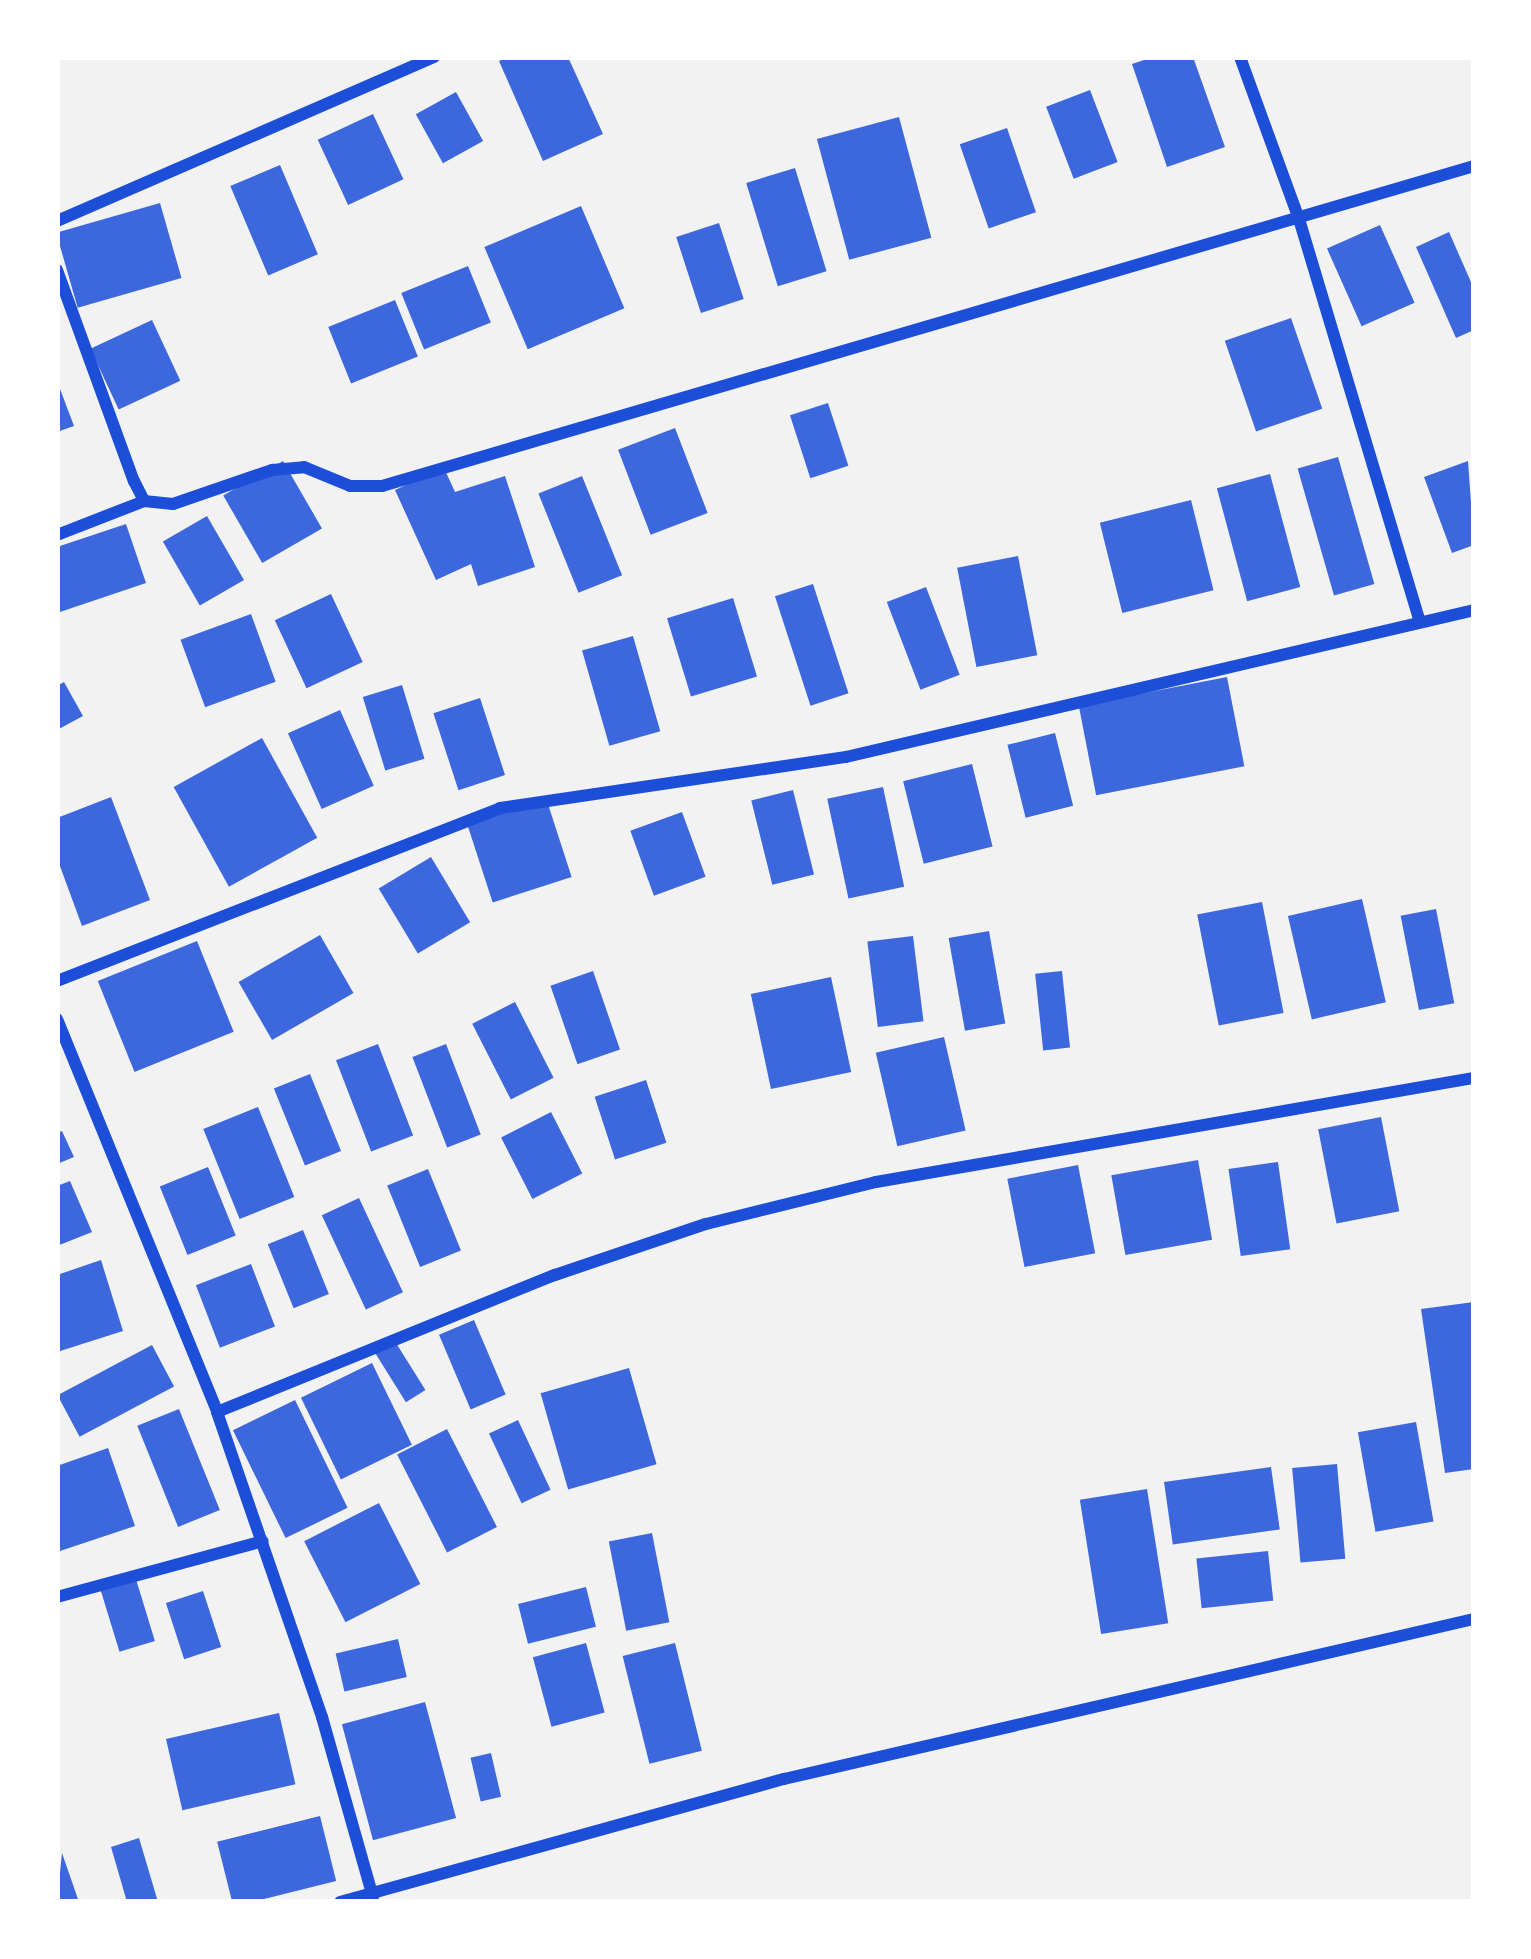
<!DOCTYPE html>
<style>
body{margin:0}
#map{position:relative;width:1531px;height:1959px;overflow:hidden;background:#f2f2f2;font-family:"Noto Sans",sans-serif}
div>[style]{position:absolute}
[style*='--x']{left:calc(var(--x)*1px);top:calc(var(--y)*1px);width:calc(var(--w)*1px);rotate:calc(var(--a)*1deg)}
.building>*{inset:0;background:#3d67dc;transform-origin:0 0}
.minor>*{height:12px;margin:-6px;padding:0 6px;transform-origin:6px;border-radius:6px;background:#1d4ed8}
span{translate:-50% -50%;white-space:nowrap;text-align:center;line-height:1.15;-webkit-text-stroke:12px #fff;paint-order:stroke}
.frame{position:absolute;inset:0;border:60px solid #fff;pointer-events:none}
</style>
<div id="map">
<div class="building">
<i style="clip-path:polygon(508px 57px,568px 57px,603px 134px,543px 161px,499px 61px)"></i>
<i style="clip-path:polygon(1153px 57px,1193px 57px,1225px 147px,1167px 167px,1132px 64px)"></i>
<i style="left:1090px;top:90px;width:77px;height:47px;rotate:69deg"></i>
<i style="left:456px;top:92px;width:56px;height:46px;rotate:61deg"></i>
<i style="left:373px;top:114px;width:72px;height:61px;rotate:65deg"></i>
<i style="left:899px;top:117px;width:125px;height:85px;rotate:75deg"></i>
<i style="left:1007px;top:128px;width:89px;height:50px;rotate:71deg"></i>
<i style="left:280px;top:165px;width:97px;height:54px;rotate:67deg"></i>
<i style="left:795px;top:168px;width:108px;height:51px;rotate:73deg"></i>
<i style="left:160px;top:203px;width:78px;height:108px;rotate:74deg"></i>
<i style="left:581px;top:206px;width:111px;height:105px;rotate:67deg"></i>
<i style="left:719px;top:223px;width:80px;height:45px;rotate:72deg"></i>
<i style="left:1380px;top:225px;width:85px;height:58px;rotate:66deg"></i>
<i style="clip-path:polygon(1449px 232px,1474px 289px,1474px 330px,1456px 338px,1416px 247px)"></i>
<i style="left:468px;top:266px;width:61px;height:72px;rotate:68deg"></i>
<i style="left:395px;top:300px;width:61px;height:72px;rotate:68deg"></i>
<i style="left:1291px;top:318px;width:96px;height:70px;rotate:71deg"></i>
<i style="left:152px;top:320px;width:67px;height:68px;rotate:65deg"></i>
<i style="clip-path:polygon(57px 381px,74px 426px,57px 432px)"></i>
<i style="left:828px;top:403px;width:66px;height:40px;rotate:72deg"></i>
<i style="left:675px;top:428px;width:91px;height:61px;rotate:69deg"></i>
<i style="left:1338px;top:457px;width:132px;height:42px;rotate:74deg"></i>
<i style="left:283px;top:461px;width:78px;height:69px;rotate:60deg"></i>
<i style="clip-path:polygon(1468px 461px,1474px 545px,1452px 553px,1424px 477px)"></i>
<i style="clip-path:polygon(444px 468px,455px 492px,505px 476px,535px 567px,478px 586px,471px 564px,436px 580px,395px 490px)"></i>
<i style="left:1270px;top:474px;width:117px;height:55px;rotate:75deg"></i>
<i style="left:582px;top:476px;width:107px;height:47px;rotate:68deg"></i>
<i style="left:1191px;top:500px;width:93px;height:94px;rotate:76deg"></i>
<i style="left:207px;top:516px;width:74px;height:51px;rotate:60deg"></i>
<i style="clip-path:polygon(126px 524px,146px 583px,57px 613px,57px 547px)"></i>
<i style="left:1018px;top:556px;width:101px;height:62px;rotate:79deg"></i>
<i style="left:813px;top:584px;width:115px;height:40px;rotate:72deg"></i>
<i style="left:926px;top:587px;width:94px;height:42px;rotate:69deg"></i>
<i style="left:331px;top:594px;width:75px;height:62px;rotate:65deg"></i>
<i style="left:733px;top:598px;width:82px;height:69px;rotate:73deg"></i>
<i style="left:251px;top:614px;width:72px;height:75px;rotate:70deg"></i>
<i style="left:633px;top:636px;width:99px;height:53px;rotate:74deg"></i>
<i style="left:1227px;top:677px;width:91px;height:151px;rotate:79deg"></i>
<i style="clip-path:polygon(64px 682px,83px 716px,57px 730px,57px 686px)"></i>
<i style="left:402px;top:685px;width:77px;height:41px;rotate:73deg"></i>
<i style="left:480px;top:698px;width:81px;height:49px;rotate:72deg"></i>
<i style="left:340px;top:710px;width:83px;height:57px;rotate:66deg"></i>
<i style="left:1055px;top:733px;width:75px;height:49px;rotate:76deg"></i>
<i style="left:262px;top:738px;width:114px;height:101px;rotate:61deg"></i>
<i style="left:972px;top:764px;width:85px;height:71px;rotate:76deg"></i>
<i style="left:883px;top:787px;width:102px;height:57px;rotate:78deg"></i>
<i style="left:793px;top:790px;width:87px;height:43px;rotate:76deg"></i>
<i style="clip-path:polygon(111px 797px,150px 900px,82px 926px,57px 858px,57px 818px)"></i>
<i style="left:546px;top:798px;width:83px;height:83px;rotate:72deg"></i>
<i style="left:682px;top:812px;width:69px;height:55px;rotate:70deg"></i>
<i style="left:431px;top:857px;width:76px;height:61px;rotate:59deg"></i>
<i style="left:1362px;top:899px;width:106px;height:76px;rotate:77deg"></i>
<i style="left:1262px;top:902px;width:113px;height:66px;rotate:79deg"></i>
<i style="left:1436px;top:909px;width:96px;height:36px;rotate:79deg"></i>
<i style="left:989px;top:931px;width:94px;height:41px;rotate:80deg"></i>
<i style="left:320px;top:935px;width:67px;height:94px;rotate:60deg"></i>
<i style="left:913px;top:936px;width:86px;height:46px;rotate:83deg"></i>
<i style="left:197px;top:941px;width:98px;height:107px;rotate:68deg"></i>
<i style="left:593px;top:971px;width:83px;height:45px;rotate:71deg"></i>
<i style="left:1062px;top:971px;width:77px;height:27px;rotate:84deg"></i>
<i style="left:831px;top:977px;width:97px;height:82px;rotate:78deg"></i>
<i style="left:515px;top:1002px;width:85px;height:48px;rotate:63deg"></i>
<i style="left:944px;top:1037px;width:96px;height:70px;rotate:77deg"></i>
<i style="left:378px;top:1044px;width:98px;height:45px;rotate:69deg"></i>
<i style="left:446px;top:1044px;width:97px;height:36px;rotate:69deg"></i>
<i style="left:310px;top:1074px;width:83px;height:39px;rotate:68deg"></i>
<i style="left:646px;top:1080px;width:66px;height:54px;rotate:72deg"></i>
<i style="left:258px;top:1107px;width:97px;height:59px;rotate:68deg"></i>
<i style="left:551px;top:1112px;width:69px;height:56px;rotate:63deg"></i>
<i style="left:1381px;top:1117px;width:96px;height:64px;rotate:79deg"></i>
<i style="clip-path:polygon(62px 1131px,74px 1157px,57px 1164px,57px 1133px)"></i>
<i style="left:1198px;top:1160px;width:81px;height:88px;rotate:80deg"></i>
<i style="left:1278px;top:1162px;width:88px;height:50px;rotate:82deg"></i>
<i style="left:1078px;top:1165px;width:90px;height:72px;rotate:79deg"></i>
<i style="left:208px;top:1167px;width:74px;height:52px;rotate:68deg"></i>
<i style="left:428px;top:1169px;width:88px;height:44px;rotate:68deg"></i>
<i style="clip-path:polygon(70px 1181px,92px 1232px,57px 1246px,57px 1186px)"></i>
<i style="left:359px;top:1198px;width:104px;height:41px;rotate:65deg"></i>
<i style="left:303px;top:1230px;width:69px;height:38px;rotate:68deg"></i>
<i style="clip-path:polygon(101px 1260px,123px 1331px,57px 1352px,57px 1275px)"></i>
<i style="left:251px;top:1264px;width:67px;height:59px;rotate:69deg"></i>
<i style="clip-path:polygon(1474px 1302px,1474px 1469px,1445px 1473px,1421px 1309px)"></i>
<i style="left:474px;top:1320px;width:81px;height:38px;rotate:67deg"></i>
<i style="left:391px;top:1335px;width:65px;height:23px;rotate:58deg"></i>
<i style="left:152px;top:1345px;width:47px;height:107px;rotate:62deg"></i>
<i style="left:372px;top:1363px;width:91px;height:79px;rotate:64deg"></i>
<i style="left:629px;top:1368px;width:100px;height:92px;rotate:74deg"></i>
<i style="left:295px;top:1400px;width:120px;height:69px;rotate:64deg"></i>
<i style="left:179px;top:1409px;width:109px;height:45px;rotate:68deg"></i>
<i style="left:518px;top:1420px;width:77px;height:32px;rotate:65deg"></i>
<i style="left:1416px;top:1422px;width:101px;height:59px;rotate:80deg"></i>
<i style="left:447px;top:1429px;width:110px;height:56px;rotate:63deg"></i>
<i style="clip-path:polygon(108px 1448px,135px 1526px,57px 1552px,57px 1466px)"></i>
<i style="left:1337px;top:1464px;width:95px;height:45px;rotate:85deg"></i>
<i style="left:1271px;top:1467px;width:63px;height:108px;rotate:82deg"></i>
<i style="left:1147px;top:1489px;width:136px;height:68px;rotate:81deg"></i>
<i style="left:379px;top:1503px;width:91px;height:84px;rotate:63deg"></i>
<i style="left:652px;top:1533px;width:91px;height:44px;rotate:79deg"></i>
<i style="left:1268px;top:1551px;width:50px;height:72px;rotate:84deg"></i>
<i style="left:135px;top:1576px;width:68px;height:37px;rotate:73deg"></i>
<i style="left:586px;top:1587px;width:41px;height:70px;rotate:76deg"></i>
<i style="left:203px;top:1591px;width:59px;height:39px;rotate:72deg"></i>
<i style="left:398px;top:1639px;width:39px;height:64px;rotate:77deg"></i>
<i style="left:586px;top:1643px;width:72px;height:55px;rotate:75deg"></i>
<i style="left:675px;top:1643px;width:111px;height:54px;rotate:76deg"></i>
<i style="left:425px;top:1702px;width:120px;height:86px;rotate:75deg"></i>
<i style="left:279px;top:1713px;width:73px;height:116px;rotate:77deg"></i>
<i style="left:491px;top:1753px;width:45px;height:21px;rotate:77deg"></i>
<i style="left:320px;top:1816px;width:67px;height:106px;rotate:76deg"></i>
<i style="clip-path:polygon(139px 1838px,158px 1902px,127px 1902px,111px 1847px)"></i>
<i style="clip-path:polygon(62px 1853px,79px 1902px,57px 1902px)"></i>
</div>
<div class="minor">
<i style="--x:1240;--y:57;--w:172;--a:70"></i>
<i style="--x:1299;--y:219;--w:419;--a:73.3"></i>
<i style="--x:57;--y:221;--w:411;--a:-23.5"></i>
<i style="--x:57;--y:270;--w:225;--a:70"></i>
<i style="--x:134;--y:481;--w:22;--a:63"></i>
<i style="--x:144;--y:501;--w:29;--a:6"></i>
<i style="--x:173;--y:504;--w:105;--a:-19"></i>
<i style="--x:272;--y:470;--w:32;--a:-5"></i>
<i style="--x:304;--y:467;--w:50;--a:22.4"></i>
<i style="--x:350;--y:486;--w:32;--a:0"></i>
<i style="--x:382;--y:486;--w:1138;--a:-16.33"></i>
<i style="--x:57;--y:535;--w:93;--a:-21.3"></i>
<i style="--x:57;--y:981;--w:476;--a:-21.3"></i>
<i style="--x:500;--y:808;--w:350;--a:-8.4"></i>
<i style="--x:846;--y:757;--w:645;--a:-13.17"></i>
<i style="--x:57;--y:1019;--w:424;--a:67.8"></i>
<i style="--x:217;--y:1412;--w:323;--a:71"></i>
<i style="--x:322;--y:1717;--w:187;--a:74.2"></i>
<i style="--x:217;--y:1412;--w:365;--a:-22.1"></i>
<i style="--x:555;--y:1275;--w:159;--a:-18.7"></i>
<i style="--x:706;--y:1224;--w:175;--a:-13.9"></i>
<i style="--x:876;--y:1182;--w:607;--a:-9.87"></i>
<i style="--x:57;--y:1597;--w:213;--a:-15.2"></i>
<i style="--x:340;--y:1902;--w:461;--a:-15.5"></i>
<i style="--x:784;--y:1779;--w:708;--a:-13.06"></i>
</div>
<div class="frame"></div>
</div>
